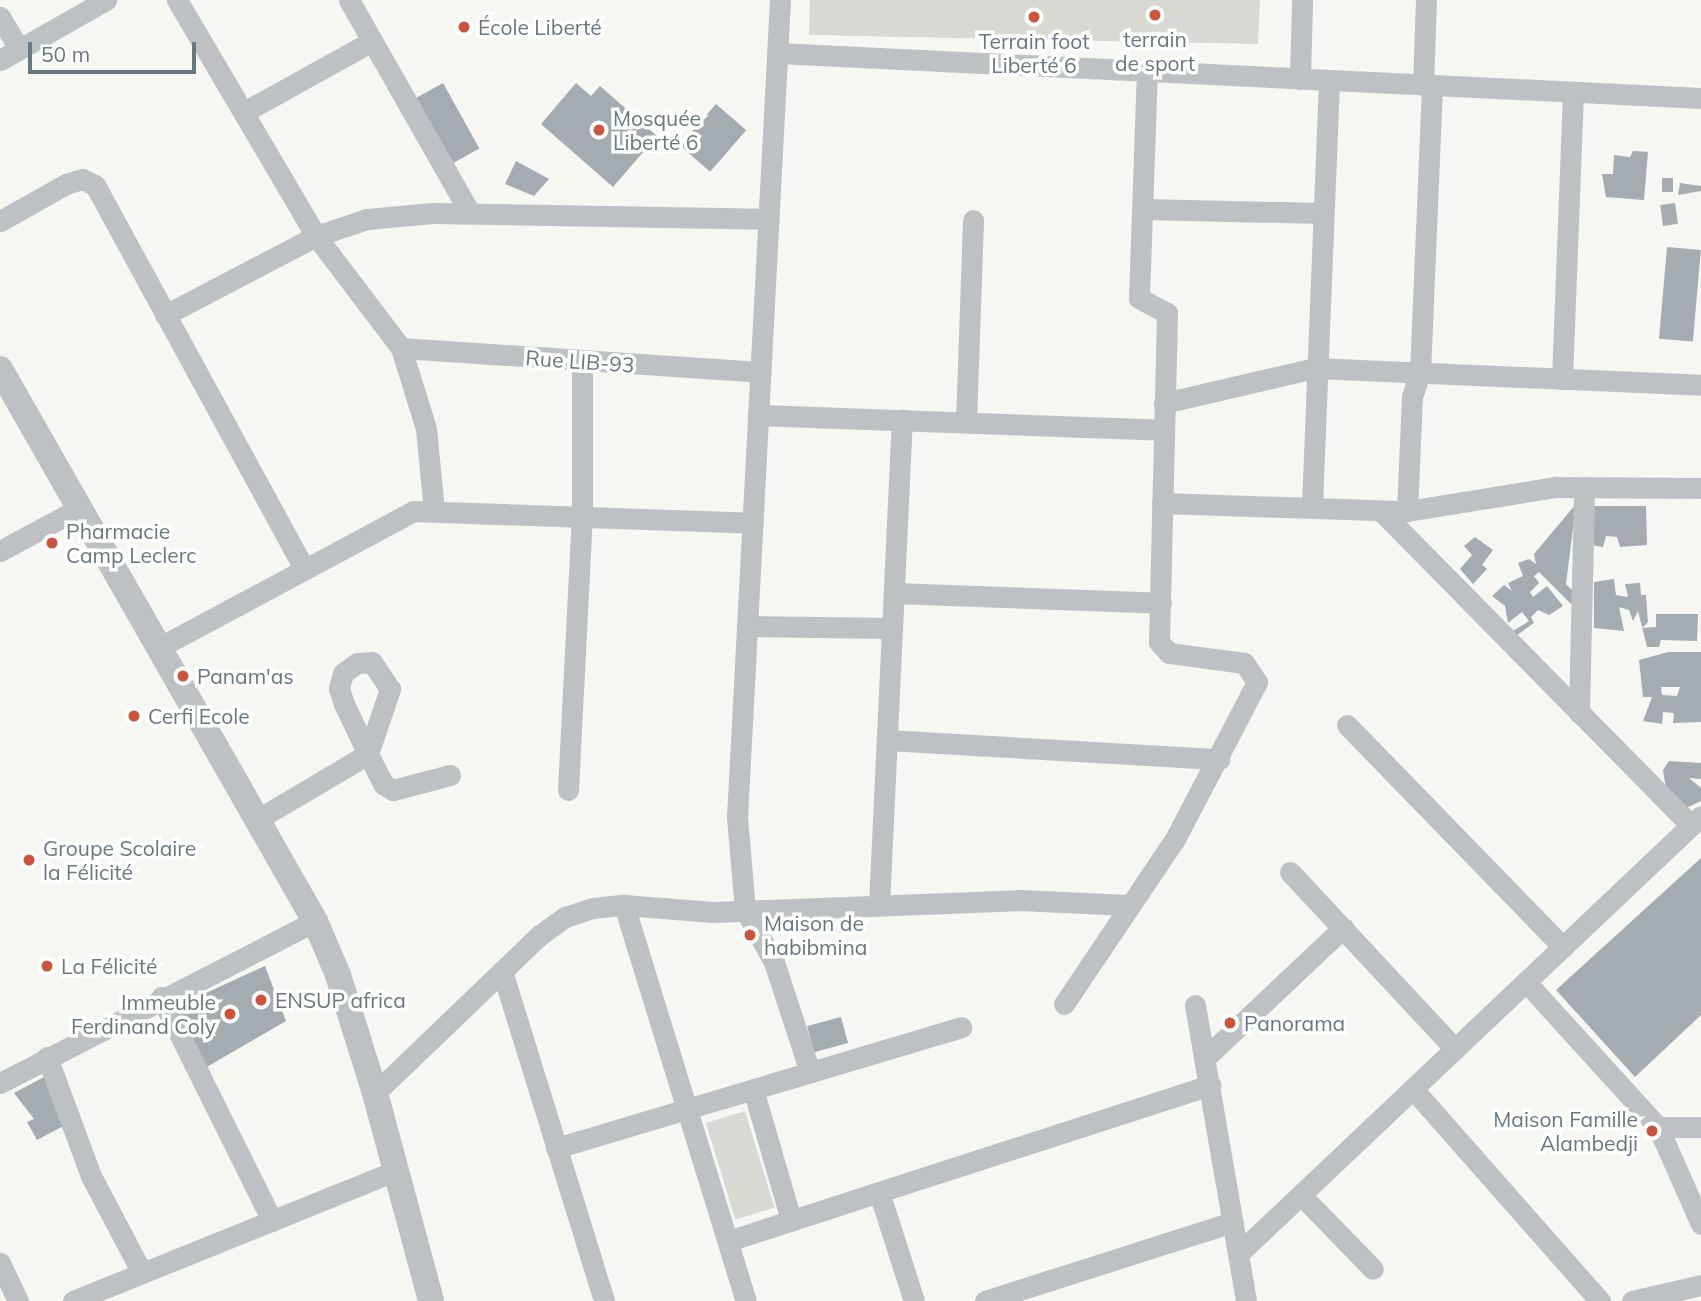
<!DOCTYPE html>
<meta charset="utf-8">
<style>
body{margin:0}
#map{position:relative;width:1701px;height:1301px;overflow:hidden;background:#f6f6f3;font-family:Mulish,sans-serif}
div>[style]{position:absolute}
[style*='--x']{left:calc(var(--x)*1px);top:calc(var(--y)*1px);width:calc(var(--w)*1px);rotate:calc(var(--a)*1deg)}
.green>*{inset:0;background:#d6dad3;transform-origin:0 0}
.building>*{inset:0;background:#a5acb1;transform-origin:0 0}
.minor>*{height:21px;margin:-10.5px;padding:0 10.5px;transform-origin:10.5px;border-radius:10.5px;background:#bdc1c4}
.tertiary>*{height:26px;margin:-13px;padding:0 13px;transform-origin:13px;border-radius:13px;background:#bdc1c4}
.dots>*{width:19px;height:19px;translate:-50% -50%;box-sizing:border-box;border:4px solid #fff;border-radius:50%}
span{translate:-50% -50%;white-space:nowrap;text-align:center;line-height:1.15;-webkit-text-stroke:7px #fff;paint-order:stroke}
.poi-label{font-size:21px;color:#697780}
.left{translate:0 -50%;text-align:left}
.right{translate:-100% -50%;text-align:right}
.street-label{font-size:21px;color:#697780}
.scale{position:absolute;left:28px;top:42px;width:168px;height:32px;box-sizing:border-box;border:4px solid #697780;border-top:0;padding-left:9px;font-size:21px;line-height:24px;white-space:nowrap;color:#697780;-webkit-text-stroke:5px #fff;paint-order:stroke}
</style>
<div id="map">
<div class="green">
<i style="clip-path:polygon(810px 0,1260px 0,1258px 44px,809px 35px)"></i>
<i style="left:745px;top:1111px;width:101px;height:41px;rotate:73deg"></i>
</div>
<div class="building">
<i style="left:443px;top:83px;width:75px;height:36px;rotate:61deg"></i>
<i style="clip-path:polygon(576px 83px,591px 96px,600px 86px,657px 136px,613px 187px,541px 124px)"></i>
<i style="left:716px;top:104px;width:40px;height:55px;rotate:41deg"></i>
<i style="clip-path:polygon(1633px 151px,1648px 152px,1644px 200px,1606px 197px,1602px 174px,1613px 174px,1614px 155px,1630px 157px)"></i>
<i style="clip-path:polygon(516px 161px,549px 179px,534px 196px,505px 184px)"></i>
<i style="left:1662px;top:178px;width:11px;height:14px"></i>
<i style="clip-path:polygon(1680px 183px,1701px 186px,1701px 191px,1678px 195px)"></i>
<i style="left:1675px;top:203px;width:21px;height:15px;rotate:82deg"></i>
<i style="left:1667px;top:247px;width:34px;height:92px;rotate:5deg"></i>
<i style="clip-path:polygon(1576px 504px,1566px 584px,1576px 594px,1571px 604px,1539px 572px,1534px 576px,1539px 583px,1530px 592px,1533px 597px,1547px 586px,1563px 606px,1549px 615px,1538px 610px,1531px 617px,1534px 623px,1517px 635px,1513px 631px,1529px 621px,1522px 612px,1508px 623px,1505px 606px,1492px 596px,1504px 585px,1512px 591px,1508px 583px,1523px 576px,1518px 563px,1529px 559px,1536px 564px,1534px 554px)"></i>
<i style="clip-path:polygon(1591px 506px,1646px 506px,1647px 545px,1620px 547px,1617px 537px,1606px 536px,1603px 547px,1592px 545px)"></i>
<i style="clip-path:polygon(1475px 537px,1493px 550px,1482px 565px,1487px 569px,1473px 584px,1460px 569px,1472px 555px,1464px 546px)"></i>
<i style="clip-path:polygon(1614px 579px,1616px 595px,1628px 597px,1625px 584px,1640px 583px,1641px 595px,1646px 595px,1648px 622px,1642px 628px,1656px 627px,1656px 614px,1698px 614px,1697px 641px,1661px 640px,1659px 647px,1647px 647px,1638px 611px,1633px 621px,1629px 610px,1619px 607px,1624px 631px,1594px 628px,1594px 582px)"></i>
<i style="clip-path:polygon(evenodd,1668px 652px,1701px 652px,1701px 722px,1673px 723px,1674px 713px,1663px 712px,1662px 724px,1643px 721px,1652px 697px,1643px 697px,1639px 660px,1668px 652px,1661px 687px,1680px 687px,1677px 696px,1662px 695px,1661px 687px)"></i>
<i style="clip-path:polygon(1669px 761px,1701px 763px,1701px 779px,1689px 778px,1701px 788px,1701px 801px,1686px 808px,1666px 788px,1663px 770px)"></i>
<i style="clip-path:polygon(1701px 858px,1701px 1015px,1635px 1077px,1556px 990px)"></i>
<i style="clip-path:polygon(265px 966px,286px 1021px,205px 1068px,173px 1008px)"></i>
<i style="left:841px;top:1017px;width:27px;height:35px;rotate:75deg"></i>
<i style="clip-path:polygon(46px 1076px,71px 1122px,37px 1140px,27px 1122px,34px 1119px,14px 1093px)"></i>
</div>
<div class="minor">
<i style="--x:177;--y:0;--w:274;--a:59.5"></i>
<i style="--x:316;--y:236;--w:141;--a:52.8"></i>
<i style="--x:401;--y:348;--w:85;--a:72.8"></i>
<i style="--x:426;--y:429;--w:82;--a:84.4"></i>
<i style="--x:349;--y:0;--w:245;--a:60.4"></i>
<i style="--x:780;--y:0;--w:818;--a:93.01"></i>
<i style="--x:737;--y:817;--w:93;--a:85.1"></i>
<i style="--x:745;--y:910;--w:60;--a:60.9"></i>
<i style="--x:774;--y:962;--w:116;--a:71.9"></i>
<i style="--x:0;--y:17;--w:37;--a:59"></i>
<i style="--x:778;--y:53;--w:924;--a:2.79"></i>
<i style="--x:0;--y:60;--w:122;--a:-29.5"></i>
<i style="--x:1300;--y:79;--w:79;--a:-88.5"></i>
<i style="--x:1423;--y:85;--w:85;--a:-88"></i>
<i style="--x:244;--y:112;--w:146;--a:-29"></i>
<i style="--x:1143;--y:209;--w:179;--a:1.3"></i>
<i style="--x:0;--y:221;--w:76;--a:-29.3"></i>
<i style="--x:66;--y:184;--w:17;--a:-17"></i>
<i style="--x:82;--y:179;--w:14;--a:25"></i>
<i style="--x:95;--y:185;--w:435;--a:61.4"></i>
<i style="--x:165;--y:315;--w:170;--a:-27.6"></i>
<i style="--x:316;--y:236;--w:54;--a:-18.4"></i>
<i style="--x:367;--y:219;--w:66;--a:-5.2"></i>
<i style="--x:433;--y:213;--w:335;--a:1"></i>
<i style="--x:401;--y:348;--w:360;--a:3.8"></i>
<i style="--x:1562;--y:379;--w:287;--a:-87.8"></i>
<i style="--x:1164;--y:403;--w:155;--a:-13.1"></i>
<i style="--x:1315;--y:368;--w:386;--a:2.5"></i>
<i style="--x:758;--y:415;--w:405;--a:2.1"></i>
<i style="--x:966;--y:422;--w:202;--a:-88"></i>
<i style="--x:1162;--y:503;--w:245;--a:1.9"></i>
<i style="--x:1407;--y:511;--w:151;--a:-9.2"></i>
<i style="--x:1556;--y:487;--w:145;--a:0.4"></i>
<i style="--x:1312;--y:505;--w:424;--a:-87.7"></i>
<i style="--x:1381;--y:511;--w:441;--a:45.4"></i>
<i style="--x:1407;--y:511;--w:114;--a:-87.5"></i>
<i style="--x:1412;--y:397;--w:25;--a:-72"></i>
<i style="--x:1420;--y:373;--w:288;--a:-87.6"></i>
<i style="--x:0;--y:551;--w:91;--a:-28.3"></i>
<i style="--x:894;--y:593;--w:267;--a:2.1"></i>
<i style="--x:747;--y:626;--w:145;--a:0.8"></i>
<i style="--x:158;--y:648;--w:289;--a:-28.2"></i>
<i style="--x:413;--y:511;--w:340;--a:2"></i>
<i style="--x:1579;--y:713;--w:226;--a:-88.7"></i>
<i style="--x:1347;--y:725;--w:310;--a:45.8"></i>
<i style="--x:887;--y:740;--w:333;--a:3.3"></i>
<i style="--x:568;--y:790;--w:274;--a:-87.1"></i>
<i style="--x:582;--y:516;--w:154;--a:-90"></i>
<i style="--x:258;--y:819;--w:128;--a:-30.6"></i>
<i style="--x:368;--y:754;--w:69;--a:-71.3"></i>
<i style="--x:390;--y:689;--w:32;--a:-124"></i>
<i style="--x:372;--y:662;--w:15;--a:176"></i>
<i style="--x:357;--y:663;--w:17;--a:144"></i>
<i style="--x:343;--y:673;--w:16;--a:105"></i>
<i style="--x:339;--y:688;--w:17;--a:73"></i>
<i style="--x:344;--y:704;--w:55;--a:64.4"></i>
<i style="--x:368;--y:754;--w:34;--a:63"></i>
<i style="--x:383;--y:784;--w:12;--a:31"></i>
<i style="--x:393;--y:790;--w:59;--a:-14.7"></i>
<i style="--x:1290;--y:872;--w:242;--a:47"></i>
<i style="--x:624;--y:905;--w:414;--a:72.9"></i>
<i style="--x:879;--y:905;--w:486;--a:-87.3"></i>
<i style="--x:502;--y:971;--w:345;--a:72.8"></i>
<i style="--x:1526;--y:982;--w:196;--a:47.7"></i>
<i style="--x:1658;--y:1127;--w:43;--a:0"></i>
<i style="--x:161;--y:997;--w:250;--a:63.6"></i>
<i style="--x:1064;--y:1004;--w:199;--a:-56.1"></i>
<i style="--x:1175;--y:839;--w:177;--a:-62.4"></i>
<i style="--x:1257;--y:682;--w:23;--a:-124"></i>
<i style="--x:1244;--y:663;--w:76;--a:-172.4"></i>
<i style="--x:1169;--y:653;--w:15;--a:-132"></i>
<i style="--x:1159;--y:642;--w:329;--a:-88.6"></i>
<i style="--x:1167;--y:313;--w:32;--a:-152"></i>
<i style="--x:1139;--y:298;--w:226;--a:-88"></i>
<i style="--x:1195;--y:1005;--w:300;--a:80.2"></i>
<i style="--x:47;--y:1057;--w:127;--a:69.7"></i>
<i style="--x:91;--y:1176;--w:107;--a:62.2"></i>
<i style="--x:1205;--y:1058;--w:190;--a:-43.3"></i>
<i style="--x:0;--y:1083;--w:354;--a:-27.2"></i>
<i style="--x:753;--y:1089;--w:136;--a:73.8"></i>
<i style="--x:1413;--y:1089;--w:283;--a:48.6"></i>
<i style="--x:375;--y:1093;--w:228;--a:-43.8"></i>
<i style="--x:540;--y:935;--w:31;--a:-36"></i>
<i style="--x:565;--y:917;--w:29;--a:-18"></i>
<i style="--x:593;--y:908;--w:31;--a:-6"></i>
<i style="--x:624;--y:905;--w:89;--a:4.5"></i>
<i style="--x:713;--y:912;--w:307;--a:-2.2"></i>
<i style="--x:1020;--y:900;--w:108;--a:2.7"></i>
<i style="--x:1658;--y:1127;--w:106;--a:66.1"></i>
<i style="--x:556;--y:1148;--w:423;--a:-16.6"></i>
<i style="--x:879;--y:1192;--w:114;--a:72.2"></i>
<i style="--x:1301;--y:1195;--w:103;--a:45.8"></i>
<i style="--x:728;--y:1241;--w:507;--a:-17.93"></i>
<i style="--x:1238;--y:1254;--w:637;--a:-43.41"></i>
<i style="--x:0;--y:1263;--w:42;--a:64.7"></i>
<i style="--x:73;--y:1301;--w:346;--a:-22"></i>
<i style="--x:985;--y:1301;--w:260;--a:-17.7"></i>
<i style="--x:1632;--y:1301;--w:71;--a:-13.1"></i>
</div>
<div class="tertiary">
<i style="--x:0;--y:369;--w:636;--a:60.29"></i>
<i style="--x:315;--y:921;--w:59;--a:66.9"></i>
<i style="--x:338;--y:975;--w:124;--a:72.6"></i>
<i style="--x:375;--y:1093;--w:215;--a:74.9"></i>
</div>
<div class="dots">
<i style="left:1155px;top:15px;background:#cc533c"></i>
<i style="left:1034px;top:17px;background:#cc533c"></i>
<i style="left:464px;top:27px;background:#cc533c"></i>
<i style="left:599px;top:130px;background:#cc533c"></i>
<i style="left:52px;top:543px;background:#cc533c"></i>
<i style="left:183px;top:676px;background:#cc533c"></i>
<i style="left:134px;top:716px;background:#cc533c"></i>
<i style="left:29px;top:860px;background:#cc533c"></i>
<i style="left:750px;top:935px;background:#cc533c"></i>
<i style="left:47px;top:966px;background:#cc533c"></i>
<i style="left:261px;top:1000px;background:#cc533c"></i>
<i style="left:230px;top:1014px;background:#cc533c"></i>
<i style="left:1230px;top:1023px;background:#cc533c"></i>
<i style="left:1652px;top:1131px;background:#cc533c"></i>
</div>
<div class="poi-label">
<span class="left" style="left:478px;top:27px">École Liberté</span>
<span style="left:1155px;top:51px">terrain<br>de sport</span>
<span style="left:1034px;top:53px">Terrain foot<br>Liberté 6</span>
<span class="left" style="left:613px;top:130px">Mosquée<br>Liberté 6</span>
<span class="left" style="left:66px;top:543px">Pharmacie<br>Camp Leclerc</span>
<span class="left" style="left:197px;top:676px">Panam'as</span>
<span class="left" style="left:148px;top:716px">Cerfi Ecole</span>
<span class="left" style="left:43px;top:860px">Groupe Scolaire<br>la Félicité</span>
<span class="left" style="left:764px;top:935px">Maison de<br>habibmina</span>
<span class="left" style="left:61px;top:966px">La Félicité</span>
<span class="left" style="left:275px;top:1000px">ENSUP africa</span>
<span class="right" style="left:216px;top:1014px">Immeuble<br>Ferdinand Coly</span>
<span class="left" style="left:1244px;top:1023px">Panorama</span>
<span class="right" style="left:1638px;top:1131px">Maison Famille<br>Alambedji</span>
</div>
<div class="street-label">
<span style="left:580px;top:361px;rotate:4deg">Rue LIB-93</span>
</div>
<div class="scale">50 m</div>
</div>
